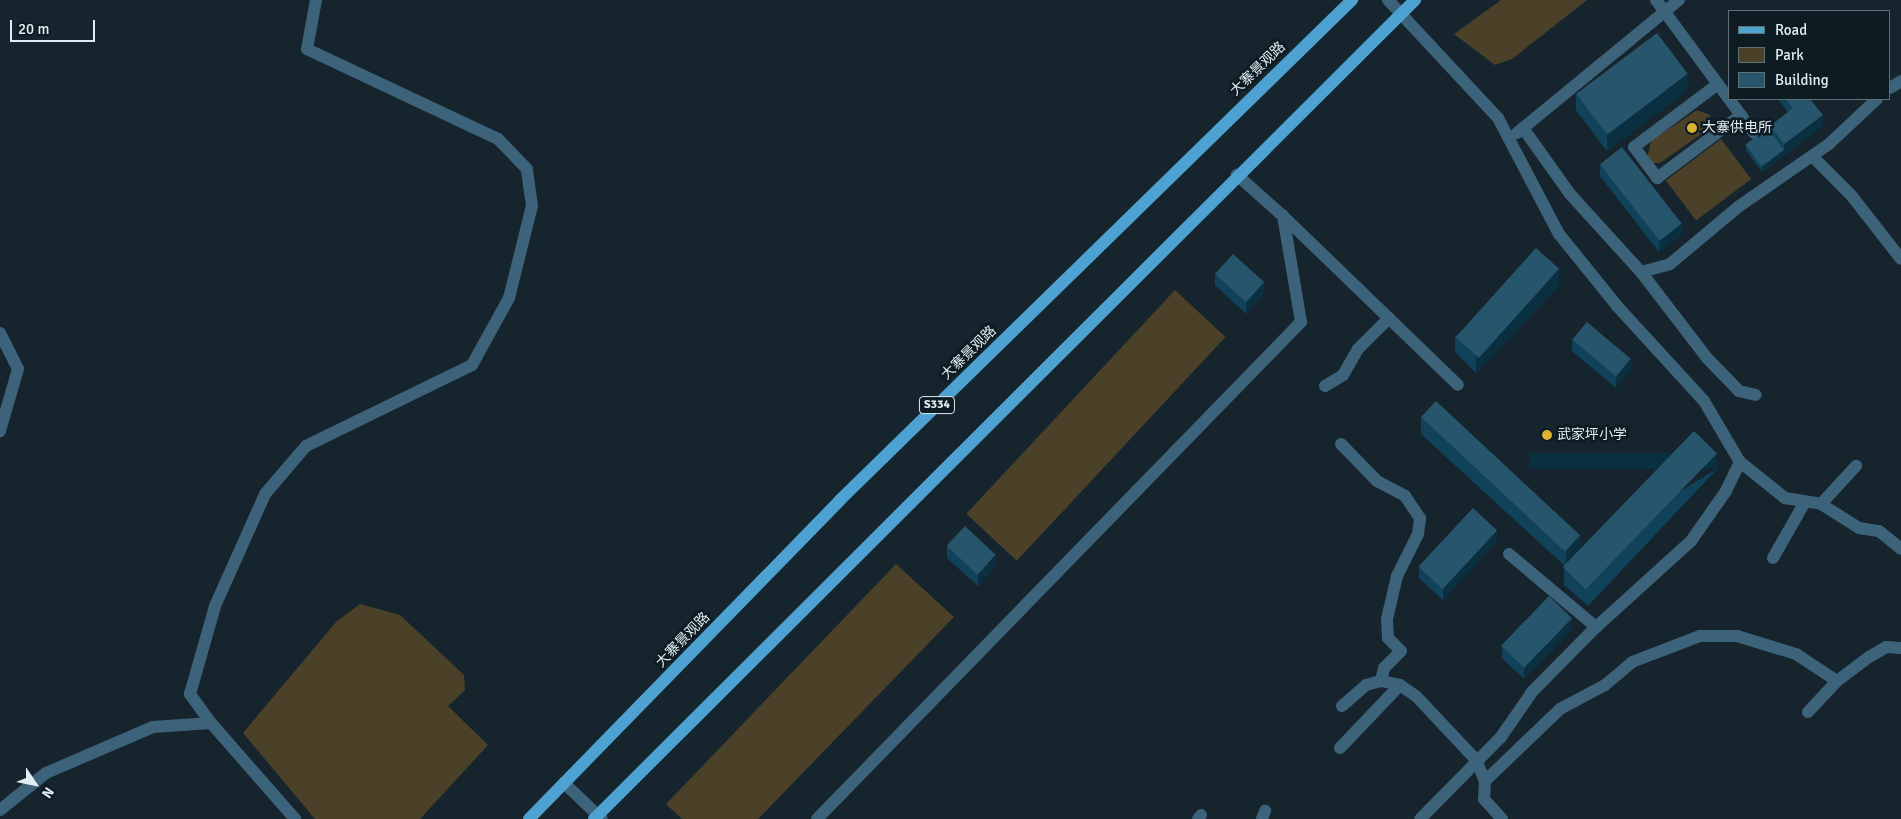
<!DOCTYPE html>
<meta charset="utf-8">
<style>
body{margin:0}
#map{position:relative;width:1901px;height:819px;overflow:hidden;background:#16242d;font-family:Signika,"Noto Sans SC",sans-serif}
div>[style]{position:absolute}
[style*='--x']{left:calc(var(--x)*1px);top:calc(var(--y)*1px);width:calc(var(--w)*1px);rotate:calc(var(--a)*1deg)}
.green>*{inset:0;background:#4b4129;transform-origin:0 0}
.minor>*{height:12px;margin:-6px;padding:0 6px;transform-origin:6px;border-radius:6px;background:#3c637a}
.major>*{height:12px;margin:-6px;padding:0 6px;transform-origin:6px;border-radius:6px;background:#4da2d2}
.wall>*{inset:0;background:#10435a}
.shaded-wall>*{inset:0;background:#092f41;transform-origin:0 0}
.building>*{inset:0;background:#27556b;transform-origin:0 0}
.dots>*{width:14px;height:14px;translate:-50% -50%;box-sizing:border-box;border:2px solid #0d1b23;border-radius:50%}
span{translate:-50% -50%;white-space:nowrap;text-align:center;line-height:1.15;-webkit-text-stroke:5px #0d1b23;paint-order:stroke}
.shield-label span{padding:1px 4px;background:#0d1b23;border:1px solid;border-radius:4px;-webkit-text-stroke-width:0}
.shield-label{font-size:12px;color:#e3ecf2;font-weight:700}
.street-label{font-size:14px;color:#e3ecf2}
.poi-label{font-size:14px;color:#e3ecf2}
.left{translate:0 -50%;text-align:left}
.legend{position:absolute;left:1728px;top:10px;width:162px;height:90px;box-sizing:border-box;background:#0d1b23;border:1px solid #636f76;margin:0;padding:6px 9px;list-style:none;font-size:15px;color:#e3ecf2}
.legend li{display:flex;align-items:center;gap:10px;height:25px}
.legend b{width:25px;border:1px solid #636f76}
.north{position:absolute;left:10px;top:759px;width:50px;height:50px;-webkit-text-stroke:4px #0d1b23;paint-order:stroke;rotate:124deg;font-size:14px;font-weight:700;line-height:20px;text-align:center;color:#e3ecf2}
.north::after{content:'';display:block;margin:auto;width:18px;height:22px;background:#e3ecf2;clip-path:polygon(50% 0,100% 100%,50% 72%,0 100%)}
.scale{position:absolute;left:10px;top:20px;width:85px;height:22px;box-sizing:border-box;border:2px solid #e3ecf2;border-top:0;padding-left:6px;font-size:15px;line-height:18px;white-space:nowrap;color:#e3ecf2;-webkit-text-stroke:4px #0d1b23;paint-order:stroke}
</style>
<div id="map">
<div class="green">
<i style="clip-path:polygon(1501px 0,1587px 0,1512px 59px,1495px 65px,1454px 34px)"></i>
<i style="clip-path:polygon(1697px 110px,1710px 115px,1710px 128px,1660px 163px,1652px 163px,1647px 159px,1651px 141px)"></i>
<i style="left:1721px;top:139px;width:50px;height:69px;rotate:53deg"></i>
<i style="left:1175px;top:290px;width:69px;height:306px;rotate:43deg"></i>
<i style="clip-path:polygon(896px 564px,954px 617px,758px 819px,682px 819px,666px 804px)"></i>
<i style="clip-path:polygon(360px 604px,400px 615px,464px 675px,465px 690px,448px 706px,488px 745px,420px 819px,315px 819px,243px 733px,336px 622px)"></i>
</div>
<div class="minor">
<i style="--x:1388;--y:0;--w:161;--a:47"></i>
<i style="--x:1498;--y:118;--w:131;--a:62.3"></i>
<i style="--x:1559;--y:234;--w:92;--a:51.1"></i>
<i style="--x:1617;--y:306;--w:129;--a:47.5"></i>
<i style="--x:1704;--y:401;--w:71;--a:59.5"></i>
<i style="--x:1740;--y:462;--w:32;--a:116"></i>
<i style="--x:1726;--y:491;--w:61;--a:125"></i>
<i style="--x:1691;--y:541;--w:128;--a:137.8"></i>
<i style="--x:1596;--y:627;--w:91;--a:134.6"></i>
<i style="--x:1532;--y:692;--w:55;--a:124.6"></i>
<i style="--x:1501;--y:737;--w:115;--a:134.6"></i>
<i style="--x:1656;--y:0;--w:165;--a:53.6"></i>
<i style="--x:1718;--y:84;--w:105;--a:143.1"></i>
<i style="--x:1634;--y:147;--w:39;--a:53"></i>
<i style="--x:1657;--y:178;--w:105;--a:-36.9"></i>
<i style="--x:1890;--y:88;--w:13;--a:-32"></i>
<i style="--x:1523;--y:128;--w:81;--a:54.5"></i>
<i style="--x:1570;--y:194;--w:105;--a:47.7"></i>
<i style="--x:1641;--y:272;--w:30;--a:-15"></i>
<i style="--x:1670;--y:264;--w:89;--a:-40"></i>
<i style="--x:1738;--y:207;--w:111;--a:-34.7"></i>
<i style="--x:1829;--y:144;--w:66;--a:-43.2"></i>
<i style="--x:1517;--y:133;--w:210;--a:-39.4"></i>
<i style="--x:1812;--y:156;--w:55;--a:45"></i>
<i style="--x:1851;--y:195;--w:81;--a:52"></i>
<i style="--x:1283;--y:216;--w:243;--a:44"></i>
<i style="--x:1641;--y:272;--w:108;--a:52.5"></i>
<i style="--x:1707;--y:358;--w:46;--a:45.9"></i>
<i style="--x:1739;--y:391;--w:17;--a:13"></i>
<i style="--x:0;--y:333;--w:40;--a:63.4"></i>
<i style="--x:18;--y:369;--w:65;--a:106.2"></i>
<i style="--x:1325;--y:386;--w:21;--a:-31"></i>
<i style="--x:1343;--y:375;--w:30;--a:-60"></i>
<i style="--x:1358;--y:349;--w:44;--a:-45"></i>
<i style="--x:1341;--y:444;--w:52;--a:45.8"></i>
<i style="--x:1377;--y:481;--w:32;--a:28"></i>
<i style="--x:1405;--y:496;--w:27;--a:56"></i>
<i style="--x:1420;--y:518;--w:16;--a:97"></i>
<i style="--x:1418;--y:534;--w:47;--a:116.6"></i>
<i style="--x:1397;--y:576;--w:44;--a:103.1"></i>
<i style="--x:1387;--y:619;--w:19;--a:87"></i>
<i style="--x:1388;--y:638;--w:18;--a:45"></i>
<i style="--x:1401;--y:651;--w:24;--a:135"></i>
<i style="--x:1384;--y:668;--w:13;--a:103"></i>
<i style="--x:1740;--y:462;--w:58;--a:38.7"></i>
<i style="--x:1785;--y:498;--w:36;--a:9"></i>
<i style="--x:1821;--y:504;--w:45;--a:32.3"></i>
<i style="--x:1859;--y:528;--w:20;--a:9"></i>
<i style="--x:1879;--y:531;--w:28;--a:39"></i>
<i style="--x:1821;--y:504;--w:52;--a:-47.4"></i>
<i style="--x:1509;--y:554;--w:114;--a:40"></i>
<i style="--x:1773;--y:558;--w:64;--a:-60.3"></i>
<i style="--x:1342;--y:706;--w:32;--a:-41"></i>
<i style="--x:1366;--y:685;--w:16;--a:-15"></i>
<i style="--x:1381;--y:681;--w:19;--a:12"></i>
<i style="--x:1400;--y:685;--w:19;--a:35"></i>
<i style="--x:1416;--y:696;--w:88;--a:46.8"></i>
<i style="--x:1476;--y:760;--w:23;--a:67"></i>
<i style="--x:1485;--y:781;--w:18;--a:93"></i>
<i style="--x:1484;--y:799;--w:27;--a:48"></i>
<i style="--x:1808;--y:712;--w:42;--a:-46.9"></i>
<i style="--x:1837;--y:681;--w:40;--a:-37"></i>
<i style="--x:1869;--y:657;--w:20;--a:-30"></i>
<i style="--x:1886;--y:647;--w:15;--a:4"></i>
<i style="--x:211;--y:723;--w:36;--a:-126"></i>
<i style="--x:190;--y:694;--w:91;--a:-74.1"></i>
<i style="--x:215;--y:606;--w:123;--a:-65.9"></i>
<i style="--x:265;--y:494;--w:63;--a:-49.5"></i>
<i style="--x:306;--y:446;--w:185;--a:-26"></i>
<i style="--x:472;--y:365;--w:77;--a:-61.1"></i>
<i style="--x:509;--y:298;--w:95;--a:-76"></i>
<i style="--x:532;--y:206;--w:37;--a:-98"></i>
<i style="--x:527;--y:169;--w:42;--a:-134"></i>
<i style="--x:498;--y:139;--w:211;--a:-154.8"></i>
<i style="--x:307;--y:49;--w:50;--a:-79.6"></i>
<i style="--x:1340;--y:748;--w:87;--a:-46.4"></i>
<i style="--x:1485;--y:781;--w:104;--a:-43.8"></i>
<i style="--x:1560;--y:709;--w:51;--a:-28.1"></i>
<i style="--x:1605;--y:685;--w:35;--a:-40"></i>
<i style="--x:1632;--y:662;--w:73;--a:-20.9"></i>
<i style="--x:1700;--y:636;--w:37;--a:0"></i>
<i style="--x:1737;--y:636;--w:62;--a:17"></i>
<i style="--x:1796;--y:654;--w:49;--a:33.4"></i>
<i style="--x:564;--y:783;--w:52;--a:43.5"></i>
<i style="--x:0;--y:810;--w:59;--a:-38.8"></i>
<i style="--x:46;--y:773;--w:116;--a:-23.3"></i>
<i style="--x:153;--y:727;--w:58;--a:-3.9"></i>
<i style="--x:211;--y:723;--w:128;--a:48.8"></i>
<i style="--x:817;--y:819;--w:694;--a:-45.76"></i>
<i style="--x:1301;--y:322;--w:108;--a:-99.6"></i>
<i style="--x:1283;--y:216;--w:62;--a:-138.3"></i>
<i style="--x:1198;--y:819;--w:5;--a:-53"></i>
<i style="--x:1262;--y:819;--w:9;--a:-69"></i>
</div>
<div class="major">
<i style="--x:529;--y:819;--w:446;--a:-45.7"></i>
<i style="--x:840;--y:500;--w:716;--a:-44.32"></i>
<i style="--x:594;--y:819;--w:1160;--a:-44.93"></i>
</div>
<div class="wall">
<i style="clip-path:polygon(1688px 90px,1607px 151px,1576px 110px,1576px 94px)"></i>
<i style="clip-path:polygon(1778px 99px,1810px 99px,1823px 126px,1762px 172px,1746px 150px,1746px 145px,1770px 131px,1770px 126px,1788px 112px)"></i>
<i style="clip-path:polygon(1600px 165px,1682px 234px,1659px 252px,1600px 176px)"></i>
<i style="clip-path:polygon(1215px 274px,1264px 293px,1246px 314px,1215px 285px)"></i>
<i style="clip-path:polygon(1559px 286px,1476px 373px,1455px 352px,1455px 336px)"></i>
<i style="clip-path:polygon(1572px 340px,1631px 370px,1616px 388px,1572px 351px)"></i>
<i style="clip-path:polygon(1421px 417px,1581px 551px,1717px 469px,1588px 606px,1564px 585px,1564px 568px,1566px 567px,1421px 434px)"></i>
<i style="clip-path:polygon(1497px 541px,1443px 600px,1419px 578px,1419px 567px)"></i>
<i style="clip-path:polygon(947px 546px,996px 566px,978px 586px,947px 558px)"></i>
<i style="clip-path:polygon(1572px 629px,1524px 679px,1502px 658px,1502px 647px)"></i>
</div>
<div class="shaded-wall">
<i style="clip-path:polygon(1688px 74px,1688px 90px,1607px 151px,1607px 135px)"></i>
<i style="clip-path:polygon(1823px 115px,1823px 126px,1762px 172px,1762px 167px,1784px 150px,1784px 144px)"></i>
<i style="clip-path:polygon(1682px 223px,1682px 234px,1659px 252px,1659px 241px)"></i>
<i style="clip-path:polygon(1559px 269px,1559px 286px,1476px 373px,1476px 356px)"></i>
<i style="clip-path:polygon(1264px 282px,1264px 293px,1246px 314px,1246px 302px)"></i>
<i style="clip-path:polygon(1631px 359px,1631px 370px,1616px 388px,1616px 377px)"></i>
<i style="left:1717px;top:453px;width:16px;height:188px;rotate:90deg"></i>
<i style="clip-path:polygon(1497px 530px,1497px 541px,1443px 600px,1443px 589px)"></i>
<i style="clip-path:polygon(1581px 534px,1581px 551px,1566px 567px,1566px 551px)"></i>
<i style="clip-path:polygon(996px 555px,996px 566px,978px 586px,978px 575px)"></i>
<i style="clip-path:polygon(1572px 618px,1572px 629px,1524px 679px,1524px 668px)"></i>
</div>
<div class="building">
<i style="left:1657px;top:33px;width:51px;height:101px;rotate:53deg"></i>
<i style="clip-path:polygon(1786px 99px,1810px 99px,1823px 115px,1784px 144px,1770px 126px,1793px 108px)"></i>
<i style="left:1768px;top:128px;width:27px;height:28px;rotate:54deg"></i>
<i style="left:1622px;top:147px;width:97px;height:28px;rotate:52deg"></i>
<i style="left:1536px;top:248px;width:31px;height:120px;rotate:42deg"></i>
<i style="left:1233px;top:254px;width:42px;height:27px;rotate:42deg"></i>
<i style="left:1587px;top:322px;width:57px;height:23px;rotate:40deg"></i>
<i style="left:1436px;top:401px;width:197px;height:22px;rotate:43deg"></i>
<i style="left:1694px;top:431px;width:32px;height:189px;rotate:44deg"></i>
<i style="left:1473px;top:508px;width:33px;height:80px;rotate:43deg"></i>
<i style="left:965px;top:526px;width:42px;height:27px;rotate:43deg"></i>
<i style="left:1549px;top:596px;width:32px;height:69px;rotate:44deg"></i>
</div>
<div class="dots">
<i style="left:1692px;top:128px;background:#dcb233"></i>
<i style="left:1547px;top:435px;background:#dcb233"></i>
</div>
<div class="shield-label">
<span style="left:937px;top:405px">S334</span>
</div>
<div class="street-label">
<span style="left:1258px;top:69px;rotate:-44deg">大寨景观路</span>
<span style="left:969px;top:353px;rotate:-44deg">大寨景观路</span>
<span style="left:683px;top:640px;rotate:-46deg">大寨景观路</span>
</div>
<div class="poi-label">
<span class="left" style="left:1702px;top:128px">大寨供电所</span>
<span class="left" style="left:1557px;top:435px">武家坪小学</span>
</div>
<ul class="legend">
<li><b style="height:6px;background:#4da2d2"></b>Road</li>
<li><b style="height:14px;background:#4b4129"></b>Park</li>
<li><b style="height:14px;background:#27556b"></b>Building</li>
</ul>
<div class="north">N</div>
<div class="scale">20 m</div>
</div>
